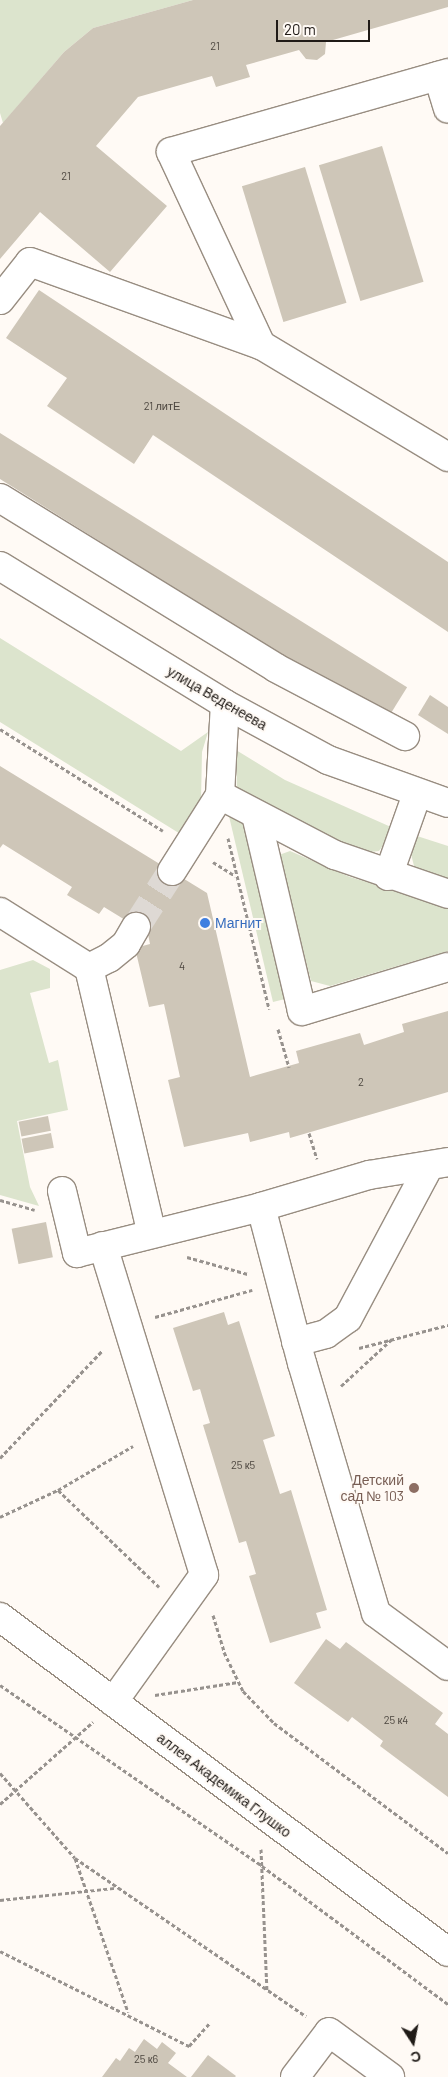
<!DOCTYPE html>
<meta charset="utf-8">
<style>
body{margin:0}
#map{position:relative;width:448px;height:2077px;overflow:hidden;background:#fffaf5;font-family:Barlow,sans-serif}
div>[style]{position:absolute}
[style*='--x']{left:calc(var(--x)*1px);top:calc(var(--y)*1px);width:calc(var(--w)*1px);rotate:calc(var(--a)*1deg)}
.green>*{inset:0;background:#dce4cd}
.building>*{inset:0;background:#cec6b8;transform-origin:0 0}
.minor-tunnel>*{height:28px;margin-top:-14px;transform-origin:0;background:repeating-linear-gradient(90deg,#ded9d4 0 28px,transparent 0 42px)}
.path>*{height:3px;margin-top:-1.5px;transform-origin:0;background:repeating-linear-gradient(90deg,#97928e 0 4px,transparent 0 6.5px)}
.roads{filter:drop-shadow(1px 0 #988d81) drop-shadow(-1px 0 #988d81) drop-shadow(0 1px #988d81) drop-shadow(0 -1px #988d81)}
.minor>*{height:28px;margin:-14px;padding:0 14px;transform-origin:14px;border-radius:14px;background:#fff}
.dots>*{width:14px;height:14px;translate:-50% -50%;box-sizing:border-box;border:2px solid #fffaf5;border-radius:50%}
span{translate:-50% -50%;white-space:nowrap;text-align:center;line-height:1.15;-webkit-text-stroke:4px #fffaf5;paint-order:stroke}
.number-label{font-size:11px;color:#4c463f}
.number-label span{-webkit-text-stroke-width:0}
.street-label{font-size:14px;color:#201b17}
.shop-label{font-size:14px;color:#366cbe}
.left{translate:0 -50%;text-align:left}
.education-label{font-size:14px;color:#785e54}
.right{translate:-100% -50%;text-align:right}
.north{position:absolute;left:388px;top:2017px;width:50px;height:50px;-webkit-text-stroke:4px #fffaf5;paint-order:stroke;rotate:169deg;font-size:14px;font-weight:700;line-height:20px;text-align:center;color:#201b17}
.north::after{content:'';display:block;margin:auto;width:18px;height:22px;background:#201b17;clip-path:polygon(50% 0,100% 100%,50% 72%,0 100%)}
.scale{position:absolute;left:276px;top:20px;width:94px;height:22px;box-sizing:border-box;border:2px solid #201b17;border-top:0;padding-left:6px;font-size:15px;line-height:18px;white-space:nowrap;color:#201b17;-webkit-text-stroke:4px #fffaf5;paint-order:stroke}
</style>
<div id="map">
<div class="green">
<i style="clip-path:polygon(0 0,193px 0,93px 28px,64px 52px,3px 123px,0 113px)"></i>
<i style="clip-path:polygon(0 638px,181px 751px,208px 732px,202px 752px,201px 801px,182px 835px,0 722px)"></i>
<i style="clip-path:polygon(236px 750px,285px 780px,391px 827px,384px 844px,379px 851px,362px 853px,237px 792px)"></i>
<i style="clip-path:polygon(228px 812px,244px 821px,285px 999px,273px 1002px)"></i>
<i style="clip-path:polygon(417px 836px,448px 846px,448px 883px,415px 870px,411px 854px)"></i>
<i style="clip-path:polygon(290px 851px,350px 877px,448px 906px,448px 951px,330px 986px,311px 981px,279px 855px)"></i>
<i style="clip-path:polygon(33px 960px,50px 969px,50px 988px,30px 993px,49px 1063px,58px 1060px,68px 1110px,17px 1121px,30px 1187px,39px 1206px,0 1195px,0 970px)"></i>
</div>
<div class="building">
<i style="clip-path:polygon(193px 0,448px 0,448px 7px,326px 42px,325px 54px,317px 60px,306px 59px,299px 50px,246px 65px,250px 77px,216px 87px,212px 76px,138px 97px,96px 146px,167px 206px,110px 272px,40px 212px,0 259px,0 126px,64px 52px,93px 28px)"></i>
<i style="left:382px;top:146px;width:142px;height:66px;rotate:73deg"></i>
<i style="left:305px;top:167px;width:142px;height:66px;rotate:73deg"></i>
<i style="clip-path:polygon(39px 290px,448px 562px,448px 632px,153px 435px,134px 464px,47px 406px,67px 378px,6px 338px)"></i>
<i style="left:0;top:433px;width:480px;height:39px;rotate:32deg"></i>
<i style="clip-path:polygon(430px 695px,448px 707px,448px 734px,418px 715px)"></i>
<i style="clip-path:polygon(0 766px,207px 893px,250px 1077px,299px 1063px,296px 1051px,360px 1033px,364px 1045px,404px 1032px,402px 1024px,448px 1011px,448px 1092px,290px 1138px,289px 1132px,250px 1142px,248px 1133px,184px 1147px,168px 1080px,180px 1077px,164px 1004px,149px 1007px,135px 948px,150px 944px,148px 934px,104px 907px,99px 914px,67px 895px,72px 887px,3px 844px,0 848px)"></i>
<i style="left:48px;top:1116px;width:15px;height:30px;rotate:79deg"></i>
<i style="left:51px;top:1133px;width:15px;height:30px;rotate:79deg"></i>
<i style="left:46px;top:1222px;width:36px;height:35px;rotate:79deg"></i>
<i style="clip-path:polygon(224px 1312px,228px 1325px,239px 1321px,275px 1436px,263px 1440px,280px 1494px,291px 1490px,327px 1610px,316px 1613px,321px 1628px,270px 1643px,249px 1576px,256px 1574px,246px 1541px,239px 1543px,203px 1425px,210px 1423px,207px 1413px,200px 1389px,193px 1391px,173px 1328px)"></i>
<i style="clip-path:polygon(326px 1639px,340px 1649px,346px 1642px,443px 1713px,435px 1724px,448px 1734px,448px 1797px,380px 1746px,383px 1741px,352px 1717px,348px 1722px,294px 1683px)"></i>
<i style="clip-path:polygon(144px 2039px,157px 2049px,162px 2042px,176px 2053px,168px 2063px,187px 2077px,102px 2077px,116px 2058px,120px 2061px,129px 2048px,135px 2052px)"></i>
<i style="clip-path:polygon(208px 2055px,236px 2076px,235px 2077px,191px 2077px)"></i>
</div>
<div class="minor-tunnel">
<i style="--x:136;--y:927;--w:67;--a:-57.3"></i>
</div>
<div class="path">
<i style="--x:0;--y:729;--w:192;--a:32"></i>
<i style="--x:228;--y:838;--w:176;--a:76.5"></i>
<i style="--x:213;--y:862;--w:26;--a:32"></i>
<i style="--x:278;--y:1029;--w:40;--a:74"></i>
<i style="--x:309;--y:1133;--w:27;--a:73"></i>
<i style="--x:0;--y:1200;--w:36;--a:16"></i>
<i style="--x:187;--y:1257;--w:63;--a:15.6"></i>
<i style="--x:155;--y:1317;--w:101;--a:-15.6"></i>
<i style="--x:359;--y:1348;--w:92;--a:-14.5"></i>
<i style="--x:341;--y:1386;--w:68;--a:-42.6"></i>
<i style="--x:0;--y:1458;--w:149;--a:-46.4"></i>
<i style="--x:58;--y:1490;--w:140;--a:43.8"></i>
<i style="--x:0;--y:1517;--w:64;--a:-25"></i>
<i style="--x:58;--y:1490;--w:87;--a:-30.4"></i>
<i style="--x:213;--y:1615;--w:39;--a:73"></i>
<i style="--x:224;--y:1652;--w:43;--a:64"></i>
<i style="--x:243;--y:1691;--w:45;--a:45.9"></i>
<i style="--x:274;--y:1723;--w:217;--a:36.8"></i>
<i style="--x:0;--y:1685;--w:318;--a:34.6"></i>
<i style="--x:262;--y:1866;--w:232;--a:36.6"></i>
<i style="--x:155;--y:1695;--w:84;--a:-8.9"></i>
<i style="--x:0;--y:1773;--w:113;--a:48.6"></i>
<i style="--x:75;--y:1858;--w:280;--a:34.4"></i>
<i style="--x:0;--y:1804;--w:124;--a:-41.4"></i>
<i style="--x:261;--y:1849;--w:141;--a:87.6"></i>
<i style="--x:75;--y:1858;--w:163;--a:71"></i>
<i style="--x:0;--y:1900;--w:116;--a:-6"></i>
<i style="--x:0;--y:1951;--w:212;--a:26.7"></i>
<i style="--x:189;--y:2046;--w:31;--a:-48"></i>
</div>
<div class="roads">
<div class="minor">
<i style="--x:438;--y:76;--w:34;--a:73"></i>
<i style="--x:0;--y:300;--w:48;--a:-51.7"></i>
<i style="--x:30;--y:262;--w:245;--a:19.8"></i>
<i style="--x:261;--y:345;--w:218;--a:30.9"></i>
<i style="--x:261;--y:345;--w:213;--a:-115"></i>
<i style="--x:171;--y:152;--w:288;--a:-15.9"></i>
<i style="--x:0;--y:498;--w:324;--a:31.6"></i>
<i style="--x:276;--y:668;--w:146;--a:27.8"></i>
<i style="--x:0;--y:566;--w:264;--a:31.5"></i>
<i style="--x:225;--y:704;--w:117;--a:28.5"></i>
<i style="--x:328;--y:760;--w:127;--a:19.7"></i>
<i style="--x:220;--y:795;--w:130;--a:27.6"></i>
<i style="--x:335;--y:855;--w:120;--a:19"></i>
<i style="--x:256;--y:815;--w:201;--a:76.8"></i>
<i style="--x:302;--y:1011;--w:152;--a:-16.8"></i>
<i style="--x:172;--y:871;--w:90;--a:-57.7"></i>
<i style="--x:220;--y:795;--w:91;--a:-86.9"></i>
<i style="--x:388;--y:876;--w:87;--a:-70.5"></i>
<i style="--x:0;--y:912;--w:105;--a:32.2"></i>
<i style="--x:89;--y:968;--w:273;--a:76.7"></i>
<i style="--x:89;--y:968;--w:22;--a:-27"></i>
<i style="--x:109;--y:958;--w:22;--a:-39"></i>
<i style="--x:126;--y:944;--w:20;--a:-60"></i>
<i style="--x:62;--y:1191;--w:64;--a:76.4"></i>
<i style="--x:77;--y:1253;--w:190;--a:-14"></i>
<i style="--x:261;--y:1207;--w:113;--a:-16.5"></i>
<i style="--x:369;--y:1175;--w:80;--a:-9.3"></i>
<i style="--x:261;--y:1207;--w:161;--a:75.3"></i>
<i style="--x:302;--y:1363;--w:261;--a:73.5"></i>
<i style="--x:376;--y:1613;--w:89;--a:36.4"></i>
<i style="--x:103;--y:1246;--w:344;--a:72.9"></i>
<i style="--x:204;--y:1575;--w:156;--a:125.6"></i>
<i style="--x:296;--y:1342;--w:31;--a:-15"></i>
<i style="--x:326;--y:1334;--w:27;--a:-36"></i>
<i style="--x:348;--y:1318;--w:170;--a:-61.9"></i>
<i style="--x:0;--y:1617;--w:559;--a:36.79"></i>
<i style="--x:295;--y:2077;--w:56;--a:-52.9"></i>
<i style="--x:329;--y:2032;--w:76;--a:36.4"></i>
</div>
</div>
<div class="dots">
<i style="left:205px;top:923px;background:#3f7fe0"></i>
<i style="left:414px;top:1488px;background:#8d6e63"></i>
</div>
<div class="number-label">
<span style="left:215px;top:46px">21</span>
<span style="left:66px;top:176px">21</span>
<span style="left:162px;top:406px">21 литЕ</span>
<span style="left:182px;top:966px">4</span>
<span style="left:361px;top:1082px">2</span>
<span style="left:243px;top:1465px">25 к5</span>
<span style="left:396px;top:1720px">25 к4</span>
<span style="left:146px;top:2059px">25 к6</span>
</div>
<div class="street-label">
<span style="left:217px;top:698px;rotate:30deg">улица Веденеева</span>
<span style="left:224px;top:1785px;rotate:37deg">аллея Академика Глушко</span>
</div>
<div class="shop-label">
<span class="left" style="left:215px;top:923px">Магнит</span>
</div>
<div class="education-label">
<span class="right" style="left:404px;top:1488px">Детский<br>сад № 103</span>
</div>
<div class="north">С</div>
<div class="scale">20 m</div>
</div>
